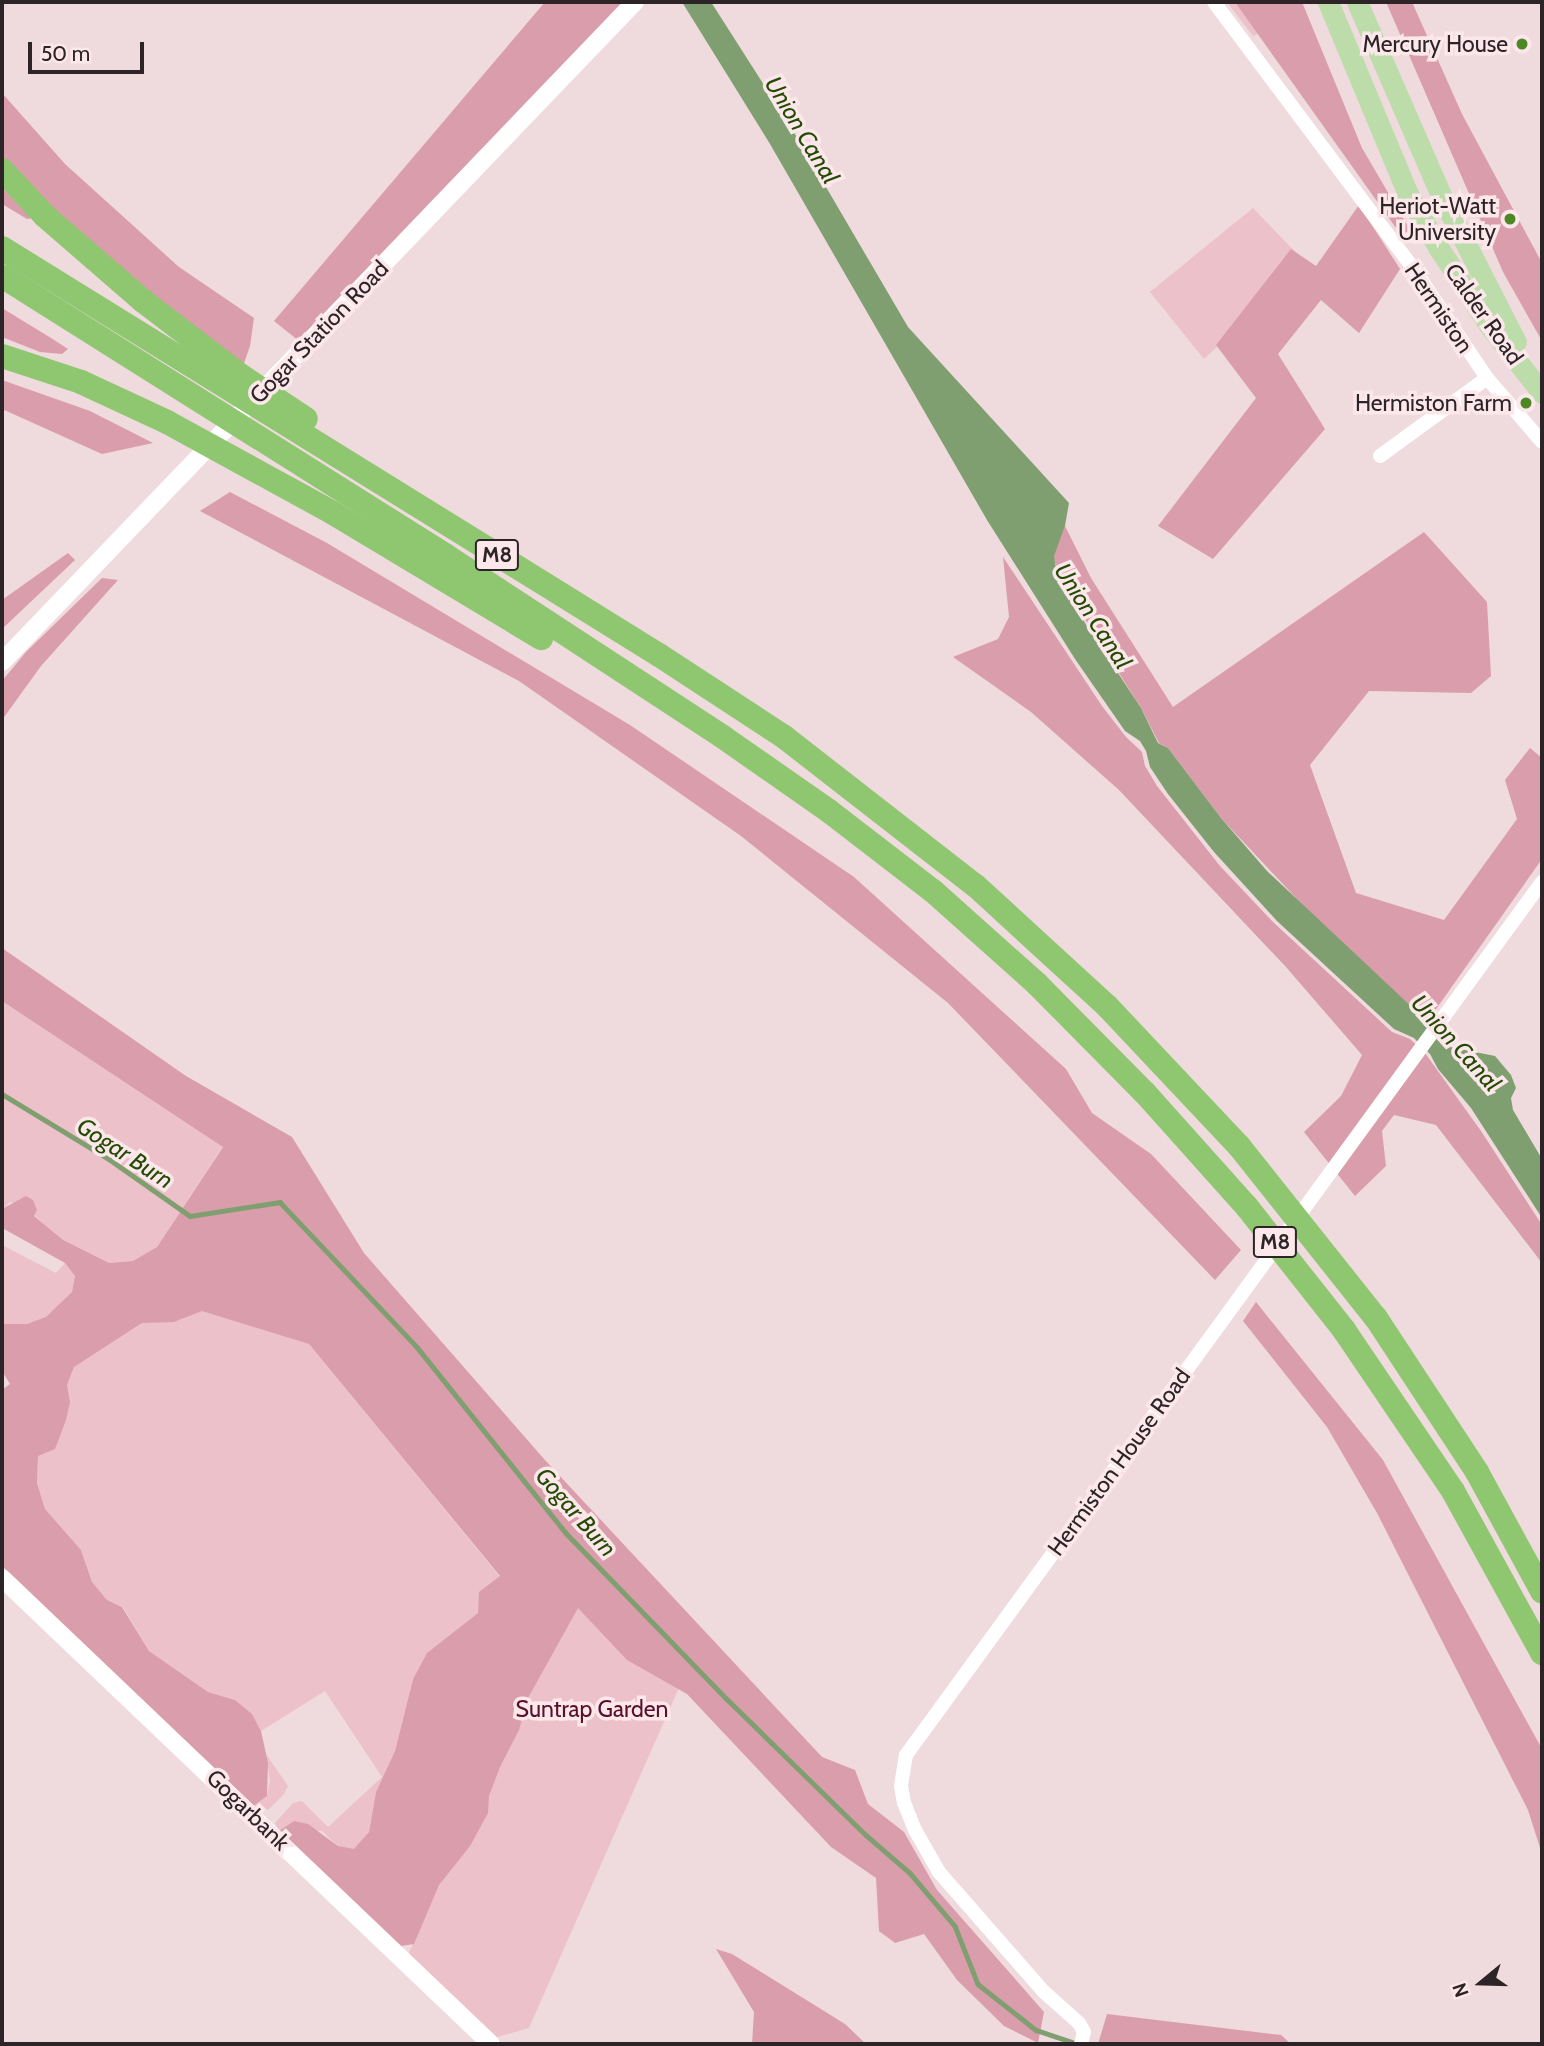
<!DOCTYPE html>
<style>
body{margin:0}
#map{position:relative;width:1544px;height:2046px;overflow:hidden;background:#efdade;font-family:Cabin,sans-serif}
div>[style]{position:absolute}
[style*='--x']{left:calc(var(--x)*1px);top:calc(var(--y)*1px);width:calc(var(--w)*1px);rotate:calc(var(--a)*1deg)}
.green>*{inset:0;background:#ecc1ca}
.forest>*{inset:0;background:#da9dab}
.water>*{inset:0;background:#809f70}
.stream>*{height:4.5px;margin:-2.25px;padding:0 2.25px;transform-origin:2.25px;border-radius:2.25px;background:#809f70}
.minor>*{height:14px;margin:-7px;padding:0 7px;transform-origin:7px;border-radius:7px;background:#fff}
.tertiary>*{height:18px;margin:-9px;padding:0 9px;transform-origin:9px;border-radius:9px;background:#fff}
.primary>*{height:21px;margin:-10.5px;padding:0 10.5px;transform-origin:10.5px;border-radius:10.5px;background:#bcddaa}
.motorway>*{height:24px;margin:-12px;padding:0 12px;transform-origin:12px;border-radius:12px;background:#8fc771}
.dots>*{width:19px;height:19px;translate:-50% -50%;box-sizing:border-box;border:4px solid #fce7eb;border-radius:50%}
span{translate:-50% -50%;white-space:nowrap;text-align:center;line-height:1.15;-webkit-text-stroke:7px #fce7eb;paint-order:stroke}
.shield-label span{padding:2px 5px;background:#fce7eb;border:2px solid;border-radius:5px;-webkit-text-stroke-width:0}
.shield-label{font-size:21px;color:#2c2426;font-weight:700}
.poi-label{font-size:23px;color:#2c2426}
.right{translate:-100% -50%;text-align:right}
.street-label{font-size:23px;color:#2c2426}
.park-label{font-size:23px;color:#58102b}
.water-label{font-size:24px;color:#244b04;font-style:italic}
.frame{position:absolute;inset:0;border:4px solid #2c2426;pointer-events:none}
.north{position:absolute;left:1446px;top:1948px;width:70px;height:70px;-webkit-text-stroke:5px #fce7eb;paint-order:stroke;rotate:251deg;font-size:19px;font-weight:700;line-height:28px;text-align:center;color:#2c2426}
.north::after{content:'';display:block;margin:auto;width:24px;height:32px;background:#2c2426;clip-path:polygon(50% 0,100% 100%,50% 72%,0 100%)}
.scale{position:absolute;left:28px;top:42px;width:116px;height:32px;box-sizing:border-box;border:4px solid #2c2426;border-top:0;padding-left:9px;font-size:21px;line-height:24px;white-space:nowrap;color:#2c2426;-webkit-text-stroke:5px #fce7eb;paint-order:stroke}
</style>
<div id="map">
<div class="green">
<i style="clip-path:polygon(1227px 2px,1297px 2px,1302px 12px,1253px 36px)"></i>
<i style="clip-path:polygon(1253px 208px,1306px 263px,1204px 359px,1150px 292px)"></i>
<i style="clip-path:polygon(2px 1001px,223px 1146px,157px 1247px,133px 1261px,108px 1263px,78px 1255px,34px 1215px,37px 1211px,10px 1202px,2px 1209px)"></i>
<i style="clip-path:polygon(2px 1245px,56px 1273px,65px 1263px,75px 1276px,72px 1292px,46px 1318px,27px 1324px,2px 1324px)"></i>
<i style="clip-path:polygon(202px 1310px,309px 1344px,500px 1577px,480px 1592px,478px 1613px,427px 1653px,413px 1679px,395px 1751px,376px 1792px,369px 1832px,354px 1850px,338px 1846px,322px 1831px,279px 1831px,275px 1823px,293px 1803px,302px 1801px,328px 1827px,382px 1777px,325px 1691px,261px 1731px,252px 1714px,235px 1700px,208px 1692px,149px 1651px,123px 1607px,107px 1600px,92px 1582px,81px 1550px,45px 1509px,37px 1483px,38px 1455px,70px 1402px,67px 1385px,74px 1367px,142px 1323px,180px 1320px)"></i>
<i style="clip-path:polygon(571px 1583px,681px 1683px,529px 2028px,494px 2038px,408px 1955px)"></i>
<i style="clip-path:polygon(266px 1754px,288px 1786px,284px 1794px,269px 1809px,258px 1810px,252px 1807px,267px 1796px,270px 1780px)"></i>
</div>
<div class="forest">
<i style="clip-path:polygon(545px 2px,623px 2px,299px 341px,274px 321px)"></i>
<i style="clip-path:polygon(1235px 2px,1302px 2px,1362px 148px,1410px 230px,1401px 235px)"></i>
<i style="clip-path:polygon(1386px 2px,1412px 2px,1462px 114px,1542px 263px,1542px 341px,1503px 272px)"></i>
<i style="clip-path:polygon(2px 93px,65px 164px,179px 267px,254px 318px,250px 346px,240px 375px,2px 170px)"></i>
<i style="clip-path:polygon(2px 188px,33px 218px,27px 219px,2px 204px)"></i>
<i style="clip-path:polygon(1359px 205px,1400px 269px,1359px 333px,1321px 300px,1278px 354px,1325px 429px,1213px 559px,1158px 526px,1256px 398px,1216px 345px,1291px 249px,1316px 266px)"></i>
<i style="clip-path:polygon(2px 308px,51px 338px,68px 349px,62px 354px,40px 352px,2px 337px)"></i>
<i style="clip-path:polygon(2px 380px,90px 411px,153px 443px,102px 454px,2px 409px)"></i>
<i style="clip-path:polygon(230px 492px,327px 543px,630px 725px,854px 877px,1066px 1069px,1092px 1113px,1151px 1154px,1241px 1250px,1215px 1280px,948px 1003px,741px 836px,519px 681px,200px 511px)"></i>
<i style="clip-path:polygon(1065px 526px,1091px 578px,1173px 707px,1424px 532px,1487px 602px,1491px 676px,1471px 693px,1369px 691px,1310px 765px,1356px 893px,1444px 920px,1517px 819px,1505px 780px,1530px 748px,1542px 758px,1542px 859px,1434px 1012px,1420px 1020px,1413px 1008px,1310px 913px,1221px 818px,1168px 748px,1159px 743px,1141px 708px,1062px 583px,1053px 556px)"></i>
<i style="clip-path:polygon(68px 553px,75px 560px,2px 629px,2px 600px)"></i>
<i style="clip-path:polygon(1003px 557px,1102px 706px,1126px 737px,1142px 752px,1145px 766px,1157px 786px,1220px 866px,1273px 922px,1392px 1032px,1410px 1039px,1425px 1053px,1481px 1131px,1542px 1225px,1542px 1263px,1436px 1125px,1394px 1115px,1382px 1131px,1386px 1166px,1355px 1196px,1304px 1132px,1341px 1096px,1362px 1055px,1286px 967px,1119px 790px,1031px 712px,953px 657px,998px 639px,1009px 617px)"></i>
<i style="clip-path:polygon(102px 578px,118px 580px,41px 666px,2px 720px,2px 681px,26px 652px)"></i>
<i style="clip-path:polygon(2px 948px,186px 1076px,292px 1137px,364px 1253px,544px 1459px,822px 1757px,855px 1770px,868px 1804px,904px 1832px,937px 1890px,1044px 2012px,1038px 2043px,1004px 2026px,957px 1980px,924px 1934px,895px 1943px,879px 1931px,876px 1878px,831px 1847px,687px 1694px,627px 1660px,578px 1608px,528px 1698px,519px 1730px,500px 1767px,489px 1796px,488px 1813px,470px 1846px,439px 1885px,414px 1944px,401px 1946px,372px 1923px,279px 1831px,294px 1821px,308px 1824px,338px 1846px,354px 1849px,369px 1832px,376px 1792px,395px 1751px,413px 1679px,427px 1653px,478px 1613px,479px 1592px,500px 1576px,309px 1344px,202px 1311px,174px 1322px,142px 1323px,74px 1367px,67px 1385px,70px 1402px,66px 1420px,55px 1449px,38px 1456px,37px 1483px,45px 1509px,81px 1550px,92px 1582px,107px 1600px,122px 1607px,149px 1651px,208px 1692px,235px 1700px,252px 1714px,261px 1731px,268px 1763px,267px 1796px,252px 1807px,2px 1566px,2px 1390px,10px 1384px,2px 1371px,2px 1324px,27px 1324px,46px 1317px,72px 1292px,75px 1276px,65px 1263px,4px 1229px,2px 1209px,26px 1196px,33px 1200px,37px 1210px,34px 1216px,63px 1240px,109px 1263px,133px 1261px,157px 1247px,223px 1147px,2px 1001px)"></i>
<i style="clip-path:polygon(1256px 1302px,1383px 1460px,1542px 1749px,1542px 1854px,1528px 1810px,1377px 1513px,1327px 1427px,1243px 1321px)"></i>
<i style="clip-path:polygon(716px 1949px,732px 1954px,845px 2024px,866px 2044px,752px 2044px,754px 2012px)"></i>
<i style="clip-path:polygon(1107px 2014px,1281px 2035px,1291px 2044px,1098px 2044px)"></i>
</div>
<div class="water">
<i style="clip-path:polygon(682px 2px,711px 2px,792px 129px,908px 327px,1069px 503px,1065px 526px,1054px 556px,1056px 568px,1085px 623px,1141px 708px,1158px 743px,1168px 748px,1221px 818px,1267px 871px,1413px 1008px,1434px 1033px,1450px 1047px,1495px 1056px,1511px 1075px,1516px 1088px,1511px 1098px,1513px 1110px,1542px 1159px,1542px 1218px,1471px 1108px,1438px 1069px,1430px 1054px,1414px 1038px,1394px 1029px,1277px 921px,1214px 852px,1168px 794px,1150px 767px,1146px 751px,1140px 741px,1125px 731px,1075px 659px,987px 520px,770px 144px)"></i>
</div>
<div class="stream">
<i style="--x:2;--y:1094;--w:125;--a:31.3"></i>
<i style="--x:109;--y:1159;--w:99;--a:35.1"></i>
<i style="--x:190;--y:1216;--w:91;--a:-8.8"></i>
<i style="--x:280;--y:1202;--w:199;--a:46.6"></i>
<i style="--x:417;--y:1347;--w:240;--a:51.3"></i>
<i style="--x:567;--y:1534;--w:231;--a:45.9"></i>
<i style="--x:728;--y:1700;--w:193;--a:44.4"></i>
<i style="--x:866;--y:1835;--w:58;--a:40.8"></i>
<i style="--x:910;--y:1873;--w:70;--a:49.7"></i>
<i style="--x:955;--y:1926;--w:62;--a:68.4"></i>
<i style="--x:978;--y:1984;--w:74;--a:38.4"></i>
<i style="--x:1036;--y:2030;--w:44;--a:18.4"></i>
</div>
<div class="minor">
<i style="--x:1214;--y:2;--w:337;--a:53.2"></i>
<i style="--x:1416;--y:272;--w:128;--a:56.2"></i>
<i style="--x:1487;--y:378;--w:84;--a:49.3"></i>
<i style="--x:1380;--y:456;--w:132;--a:-36.1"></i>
<i style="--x:1081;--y:2044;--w:12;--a:-76"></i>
<i style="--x:1084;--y:2032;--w:10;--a:-119"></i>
<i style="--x:1079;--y:2023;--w:47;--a:-138.5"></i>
<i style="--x:1044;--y:1992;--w:159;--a:-131.2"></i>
<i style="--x:939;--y:1872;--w:48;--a:-119.7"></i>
<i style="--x:915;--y:1830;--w:29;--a:-112"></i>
<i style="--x:904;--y:1803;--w:17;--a:-100"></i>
<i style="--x:901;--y:1786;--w:31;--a:-81"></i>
<i style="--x:906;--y:1755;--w:1080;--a:-53.93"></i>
</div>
<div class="tertiary">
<i style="--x:2;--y:662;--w:914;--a:-46.2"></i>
<i style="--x:2;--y:1578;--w:675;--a:43.62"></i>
</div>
<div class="primary">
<i style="--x:1328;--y:2;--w:206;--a:67.4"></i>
<i style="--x:1407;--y:192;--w:63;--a:60.6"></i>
<i style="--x:1438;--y:247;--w:93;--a:56.8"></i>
<i style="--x:1489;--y:325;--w:86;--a:52.1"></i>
<i style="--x:1357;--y:2;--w:208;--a:66.5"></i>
<i style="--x:1440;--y:193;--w:167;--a:63"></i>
</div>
<div class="motorway">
<i style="--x:2;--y:170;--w:63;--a:46.9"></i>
<i style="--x:45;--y:216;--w:130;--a:40.9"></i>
<i style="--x:143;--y:301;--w:122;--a:37.3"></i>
<i style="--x:240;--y:375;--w:79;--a:33.7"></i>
<i style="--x:2;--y:248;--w:773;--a:31.78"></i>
<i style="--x:659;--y:655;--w:148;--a:33.2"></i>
<i style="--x:783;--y:736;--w:244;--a:37.9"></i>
<i style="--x:976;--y:886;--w:178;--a:42.5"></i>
<i style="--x:1107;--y:1006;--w:192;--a:46.7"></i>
<i style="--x:1239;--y:1146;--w:220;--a:51.5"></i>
<i style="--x:1376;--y:1318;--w:184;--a:56.7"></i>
<i style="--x:1477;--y:1472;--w:136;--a:61.4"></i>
<i style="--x:2;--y:276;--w:524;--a:32.2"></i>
<i style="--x:445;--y:555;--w:332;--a:33.2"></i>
<i style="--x:723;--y:737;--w:129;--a:34.9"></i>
<i style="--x:829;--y:811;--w:131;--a:37.6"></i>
<i style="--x:933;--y:891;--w:140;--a:41.8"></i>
<i style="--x:1037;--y:984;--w:153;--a:45.3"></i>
<i style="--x:1145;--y:1093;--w:153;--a:48.2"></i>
<i style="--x:1247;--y:1207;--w:157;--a:51.7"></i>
<i style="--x:1344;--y:1330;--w:194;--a:55.9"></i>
<i style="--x:1453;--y:1491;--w:185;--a:61.2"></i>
<i style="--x:2;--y:356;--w:83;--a:18.2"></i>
<i style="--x:81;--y:382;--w:95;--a:24.9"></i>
<i style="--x:167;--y:422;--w:189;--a:28.7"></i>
<i style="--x:333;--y:513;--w:243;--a:31"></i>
</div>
<div class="dots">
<i style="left:1522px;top:44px;background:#4d8825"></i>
<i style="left:1510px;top:219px;background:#4d8825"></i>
<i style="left:1526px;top:403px;background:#4d8825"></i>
</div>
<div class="shield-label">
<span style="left:497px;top:555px">M8</span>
<span style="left:1275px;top:1242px">M8</span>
</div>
<div class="poi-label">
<span class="right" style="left:1508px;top:44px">Mercury House</span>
<span class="right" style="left:1496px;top:219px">Heriot-Watt<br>University</span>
<span class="right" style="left:1512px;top:403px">Hermiston Farm</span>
</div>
<div class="street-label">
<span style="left:1439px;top:308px;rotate:56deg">Hermiston</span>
<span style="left:1484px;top:314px;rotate:55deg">Calder Road</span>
<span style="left:319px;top:332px;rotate:-46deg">Gogar Station Road</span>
<span style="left:1119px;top:1462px;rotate:-54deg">Hermiston House Road</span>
<span style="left:248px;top:1810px;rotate:44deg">Gogarbank</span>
</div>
<div class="park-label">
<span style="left:592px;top:1709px">Suntrap Garden</span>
</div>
<div class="water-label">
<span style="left:802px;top:130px;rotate:59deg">Union Canal</span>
<span style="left:1093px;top:616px;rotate:57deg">Union Canal</span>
<span style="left:1456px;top:1043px;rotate:48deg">Union Canal</span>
<span style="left:125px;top:1153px;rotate:33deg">Gogar Burn</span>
<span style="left:576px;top:1512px;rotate:49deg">Gogar Burn</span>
</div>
<div class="frame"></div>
<div class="north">N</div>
<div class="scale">50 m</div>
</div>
